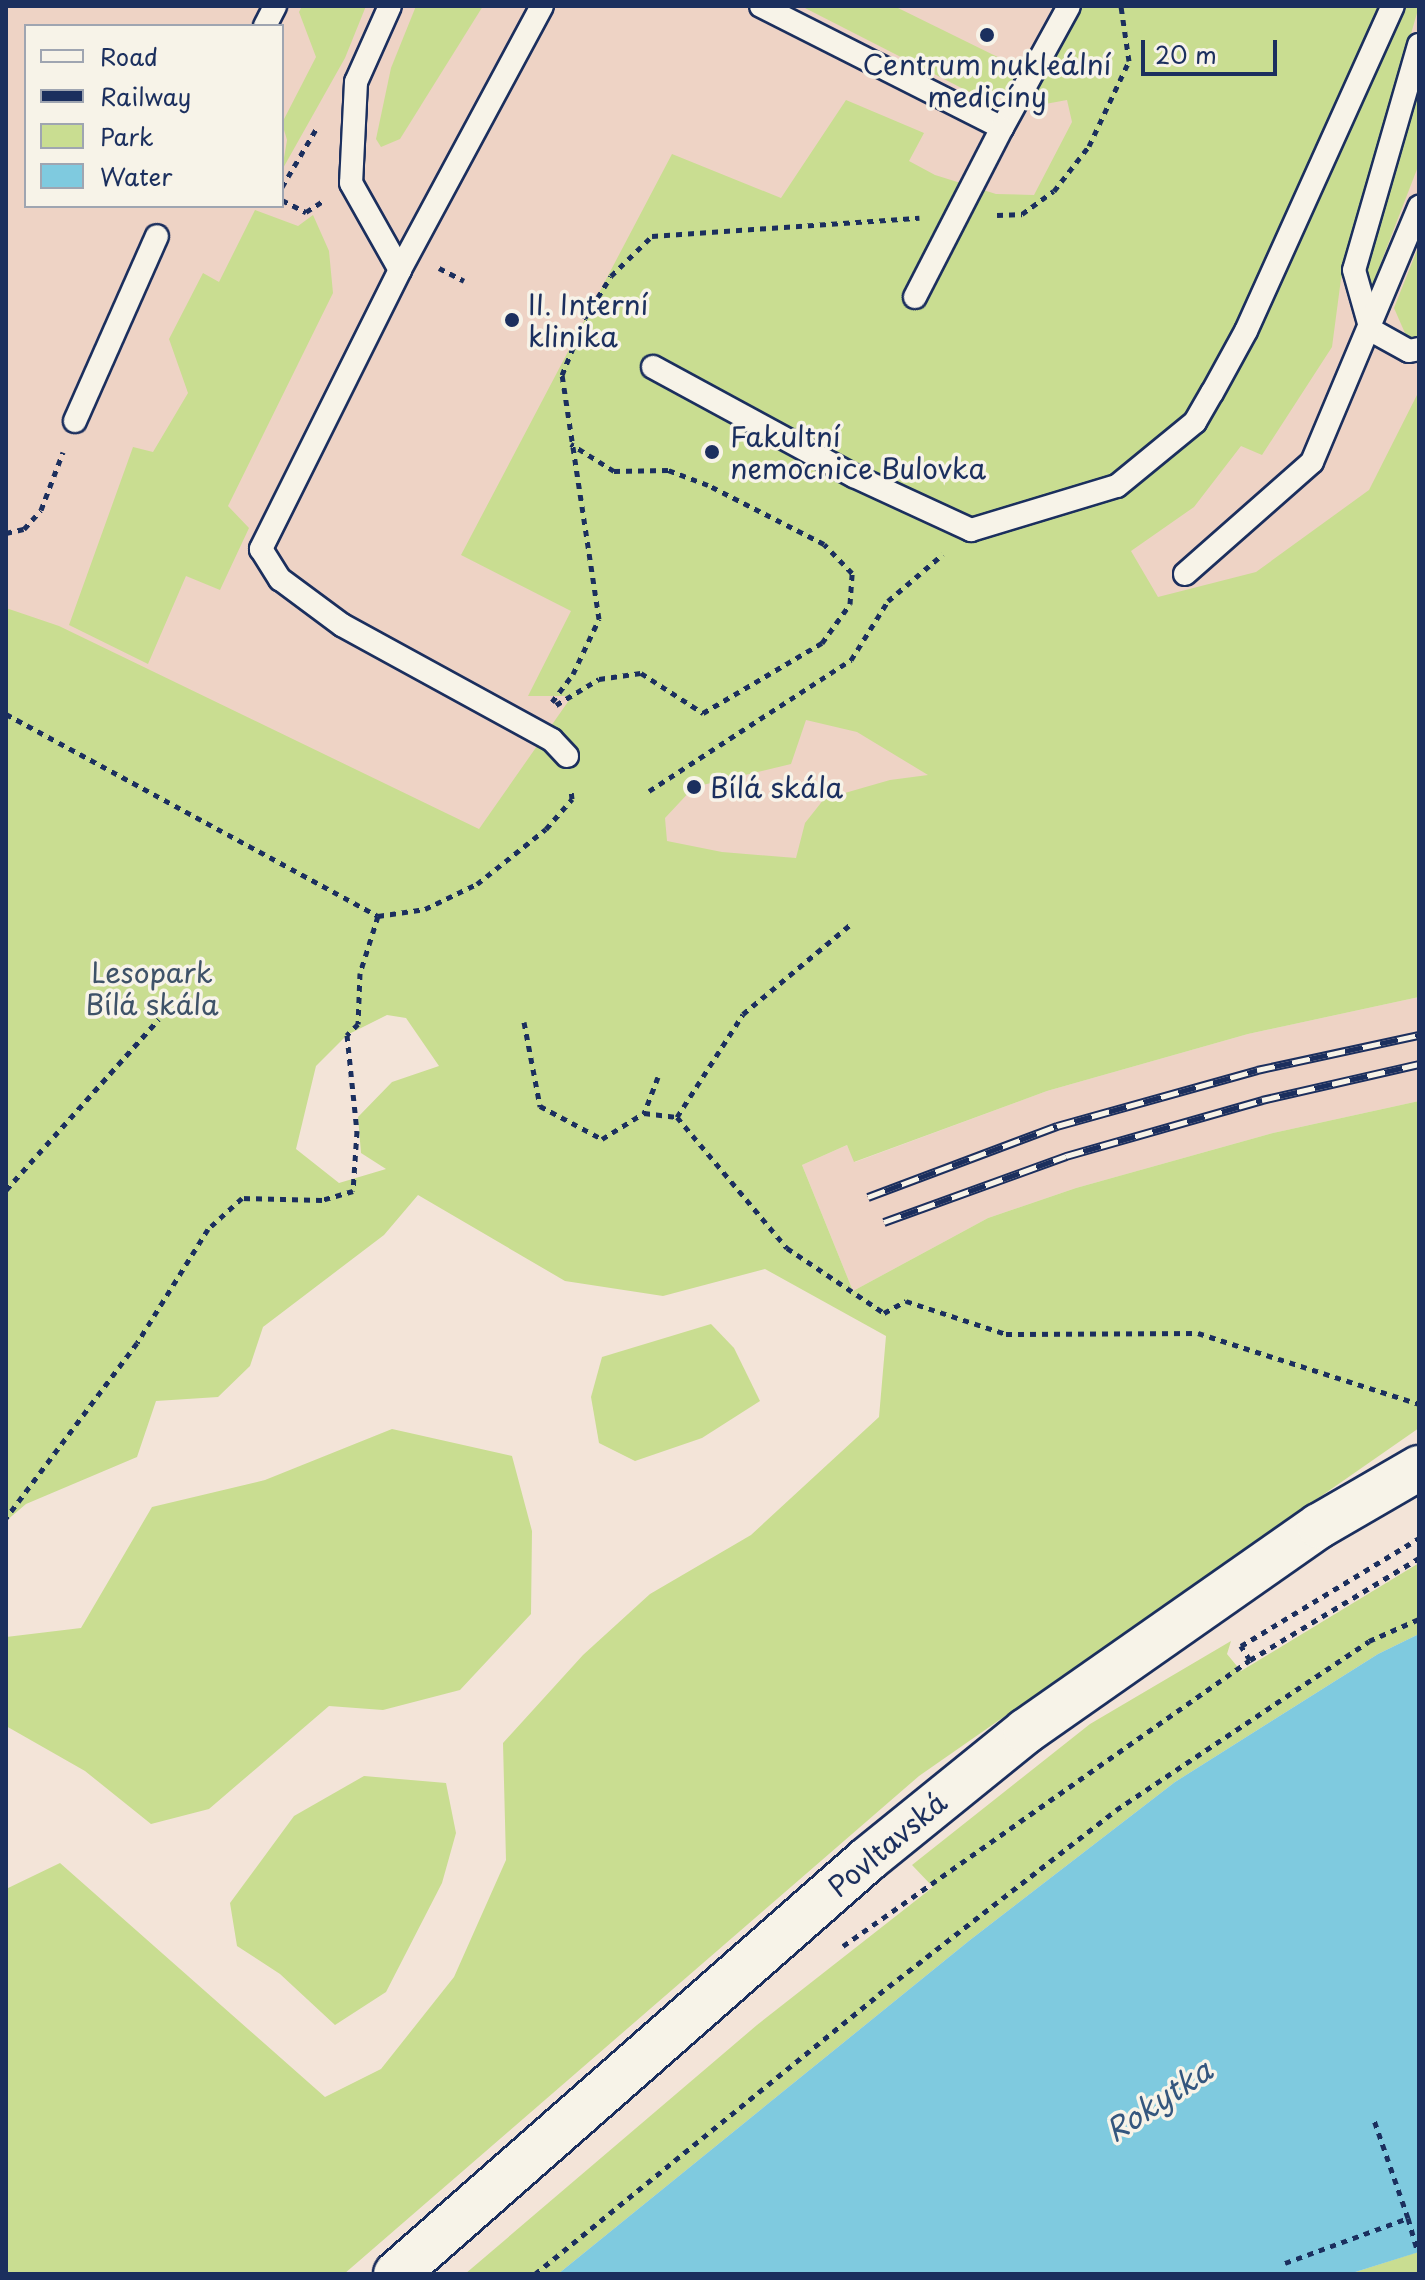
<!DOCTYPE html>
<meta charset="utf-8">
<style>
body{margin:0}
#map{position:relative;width:1425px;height:2280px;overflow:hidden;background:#f3e4d8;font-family:"Playpen Sans",sans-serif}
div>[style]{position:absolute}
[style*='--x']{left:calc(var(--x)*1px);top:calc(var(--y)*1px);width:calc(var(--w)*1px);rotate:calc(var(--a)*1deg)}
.built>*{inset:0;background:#eed3c5}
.green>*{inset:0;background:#c9dd91}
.water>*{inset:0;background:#7fcadf}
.path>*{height:5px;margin-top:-2.5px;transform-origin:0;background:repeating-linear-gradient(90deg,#1b2f5e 0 6px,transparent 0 12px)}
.roads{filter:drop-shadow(2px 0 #1b2f5e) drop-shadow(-2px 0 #1b2f5e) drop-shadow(0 2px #1b2f5e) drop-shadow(0 -2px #1b2f5e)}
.lane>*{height:22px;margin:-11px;padding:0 11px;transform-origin:11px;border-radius:11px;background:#f7f3e8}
.primary>*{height:44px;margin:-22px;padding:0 22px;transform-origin:22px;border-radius:22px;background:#f7f3e8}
.rail>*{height:9px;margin-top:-4.5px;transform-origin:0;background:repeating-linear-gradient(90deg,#f7f3e8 0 18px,#1b2f5e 0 36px);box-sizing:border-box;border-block:2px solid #1b2f5e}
.dots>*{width:22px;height:22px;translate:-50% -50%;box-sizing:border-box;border:4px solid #f7f3e8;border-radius:50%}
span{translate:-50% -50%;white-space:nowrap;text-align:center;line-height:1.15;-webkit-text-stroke:7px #f7f3e8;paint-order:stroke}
.poi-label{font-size:28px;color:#1b2f5e}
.left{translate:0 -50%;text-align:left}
.park-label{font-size:28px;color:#3e5268}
.street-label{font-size:28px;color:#1b2f5e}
.water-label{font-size:30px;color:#34567e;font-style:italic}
.frame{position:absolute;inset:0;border:8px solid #1b2f5e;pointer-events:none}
.legend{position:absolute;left:24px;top:24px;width:260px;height:184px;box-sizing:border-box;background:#f7f3e8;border:2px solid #9fa5b1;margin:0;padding:10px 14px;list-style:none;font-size:24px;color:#1b2f5e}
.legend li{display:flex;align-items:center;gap:16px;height:40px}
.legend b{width:40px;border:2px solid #9fa5b1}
.scale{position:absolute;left:1141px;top:40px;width:136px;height:36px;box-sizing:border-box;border:4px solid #1b2f5e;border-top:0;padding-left:10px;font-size:24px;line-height:28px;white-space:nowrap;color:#1b2f5e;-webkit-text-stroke:6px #f7f3e8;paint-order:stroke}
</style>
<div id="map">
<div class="built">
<i style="clip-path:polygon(evenodd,6px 6px,1419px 6px,1419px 981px,1114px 1017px,6px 698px,6px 6px,26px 26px,282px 26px,282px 206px,26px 206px,26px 26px)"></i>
<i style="clip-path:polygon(1419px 997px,1419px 1101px,1273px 1133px,1076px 1188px,988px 1218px,853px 1291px,802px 1165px,847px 1145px,855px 1162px,1047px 1091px,1248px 1034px)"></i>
</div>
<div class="green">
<i style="clip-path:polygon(302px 6px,366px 6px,345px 58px,282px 170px,287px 140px,282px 123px,316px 57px,299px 12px)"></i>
<i style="clip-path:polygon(416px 6px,483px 6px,400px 139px,381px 147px,376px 139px,391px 68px)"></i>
<i style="clip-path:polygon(801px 6px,894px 6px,1020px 68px,1007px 96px,987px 101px)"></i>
<i style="clip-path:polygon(evenodd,1080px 6px,1419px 6px,1341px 279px,1332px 347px,1262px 455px,1241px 446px,1194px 507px,1131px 551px,1158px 597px,1256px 572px,1369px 490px,1419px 391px,1419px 997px,1248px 1034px,1047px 1091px,854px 1162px,847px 1145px,802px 1165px,853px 1291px,988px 1218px,1076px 1188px,1273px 1133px,1419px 1101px,1419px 1428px,919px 1776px,344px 2274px,6px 2274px,6px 1889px,60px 1863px,325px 2097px,381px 2069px,454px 1977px,506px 1860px,503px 1743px,583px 1655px,650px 1594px,751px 1535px,879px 1417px,886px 1336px,765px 1269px,663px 1296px,565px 1281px,418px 1195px,384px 1235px,263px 1327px,250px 1366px,218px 1397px,156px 1401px,137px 1457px,26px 1504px,6px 1521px,6px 608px,59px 626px,479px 829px,572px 696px,528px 696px,571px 611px,461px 555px,672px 154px,781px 198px,846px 100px,924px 133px,909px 161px,935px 175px,996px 194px,1034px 195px,1072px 122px,1067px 100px,1029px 107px,1080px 6px,806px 720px,857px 732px,928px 775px,890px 780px,824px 799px,805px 823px,796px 858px,722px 852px,667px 841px,665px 818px,694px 787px,791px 764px,806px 720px,1080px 6px,387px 1015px,406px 1018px,439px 1066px,392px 1082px,358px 1117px,361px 1153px,386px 1169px,339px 1183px,296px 1149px,316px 1066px,347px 1035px,387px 1015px)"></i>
<i style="clip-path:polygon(1419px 76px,1419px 164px,1372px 286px,1366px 266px)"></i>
<i style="clip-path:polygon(255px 210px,298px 226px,313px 215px,329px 251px,333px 293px,228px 506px,249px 528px,220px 590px,186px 576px,148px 664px,69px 625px,133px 447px,153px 452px,188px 393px,169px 339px,203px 273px,219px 282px)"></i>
<i style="clip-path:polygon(1419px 245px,1419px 365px,1394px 308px)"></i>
<i style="clip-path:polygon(711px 1324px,734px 1348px,760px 1401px,702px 1438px,635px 1461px,599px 1443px,591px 1397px,602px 1357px)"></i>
<i style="clip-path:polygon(392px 1429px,512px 1456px,532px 1531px,531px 1614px,460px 1690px,383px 1710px,329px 1706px,209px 1809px,151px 1824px,85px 1771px,6px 1726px,6px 1637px,81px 1628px,152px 1507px,265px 1480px)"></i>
<i style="clip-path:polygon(1419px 1563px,1419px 1634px,1378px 1654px,1175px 1782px,970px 1940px,558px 2274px,465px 2274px,757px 2025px,933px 1887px,912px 1865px,1090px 1724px,1231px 1641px,1227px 1654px,1241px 1671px)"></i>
<i style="clip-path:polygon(364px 1776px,446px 1783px,456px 1833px,442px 1883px,386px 1992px,335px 2025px,280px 1974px,237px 1946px,230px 1903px,294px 1816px)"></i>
<i style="clip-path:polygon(1418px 2252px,1419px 2274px,1349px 2274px)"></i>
</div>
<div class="water">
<i style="clip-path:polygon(1419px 1634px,1419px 2252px,1349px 2274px,558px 2274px,970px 1940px,1175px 1782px,1378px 1654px)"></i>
</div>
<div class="path">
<i style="--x:282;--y:187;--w:71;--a:-59.5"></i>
<i style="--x:282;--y:200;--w:27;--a:27"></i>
<i style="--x:306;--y:212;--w:20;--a:-33"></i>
<i style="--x:997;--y:215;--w:25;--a:-2"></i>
<i style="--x:1022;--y:214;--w:39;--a:-36"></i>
<i style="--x:1054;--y:191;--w:57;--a:-52.1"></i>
<i style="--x:1089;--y:146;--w:94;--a:-64.8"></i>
<i style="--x:1129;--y:61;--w:56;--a:-98.3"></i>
<i style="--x:439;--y:268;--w:28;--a:27"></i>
<i style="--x:6;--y:533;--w:18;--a:-13"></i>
<i style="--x:24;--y:529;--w:25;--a:-48"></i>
<i style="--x:41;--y:510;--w:62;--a:-69.2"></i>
<i style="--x:552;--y:702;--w:35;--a:-53"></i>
<i style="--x:573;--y:674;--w:61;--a:-64.7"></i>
<i style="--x:599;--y:619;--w:247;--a:-98.6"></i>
<i style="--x:562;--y:375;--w:61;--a:-68"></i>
<i style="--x:585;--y:318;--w:49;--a:-58.2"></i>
<i style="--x:611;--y:276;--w:57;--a:-44.3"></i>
<i style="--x:652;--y:236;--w:268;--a:-3.9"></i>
<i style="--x:556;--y:705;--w:50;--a:-31.2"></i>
<i style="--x:599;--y:679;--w:42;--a:-8.1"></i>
<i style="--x:641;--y:673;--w:74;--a:32.8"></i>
<i style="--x:703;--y:713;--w:138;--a:-30.5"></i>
<i style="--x:822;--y:643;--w:48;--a:-54.3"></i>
<i style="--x:850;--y:604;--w:31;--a:-86"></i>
<i style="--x:852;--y:573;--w:40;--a:-134"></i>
<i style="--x:824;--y:544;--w:130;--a:-153"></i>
<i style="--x:708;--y:485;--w:43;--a:-159.4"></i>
<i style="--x:668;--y:470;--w:54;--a:178.9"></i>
<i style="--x:614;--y:471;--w:51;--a:-147.9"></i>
<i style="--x:6;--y:714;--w:423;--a:28.5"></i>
<i style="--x:378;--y:916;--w:60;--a:107.5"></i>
<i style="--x:360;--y:973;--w:51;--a:92.2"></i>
<i style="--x:358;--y:1024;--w:16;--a:135"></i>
<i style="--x:347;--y:1035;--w:97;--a:84.1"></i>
<i style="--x:357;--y:1131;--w:60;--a:93.8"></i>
<i style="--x:353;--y:1191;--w:32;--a:164"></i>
<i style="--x:322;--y:1200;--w:80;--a:-178.6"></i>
<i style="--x:242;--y:1198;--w:46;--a:137.6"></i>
<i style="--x:208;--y:1229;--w:134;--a:121.9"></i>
<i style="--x:137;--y:1343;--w:219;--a:126.8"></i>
<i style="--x:649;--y:791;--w:241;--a:-33"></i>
<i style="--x:851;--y:660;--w:70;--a:-57.9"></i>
<i style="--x:888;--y:601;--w:72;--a:-40.5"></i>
<i style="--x:378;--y:916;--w:48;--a:-8.5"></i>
<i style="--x:425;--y:909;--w:58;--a:-25.7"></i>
<i style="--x:477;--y:884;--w:88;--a:-38.6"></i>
<i style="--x:546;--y:829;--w:40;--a:-49"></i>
<i style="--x:572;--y:799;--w:10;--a:-96"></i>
<i style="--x:524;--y:1022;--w:86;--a:79.2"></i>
<i style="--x:540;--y:1106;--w:70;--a:28"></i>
<i style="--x:602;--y:1139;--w:49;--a:-31.8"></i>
<i style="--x:658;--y:1077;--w:39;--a:111"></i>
<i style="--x:644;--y:1113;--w:33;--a:7"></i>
<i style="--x:677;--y:1117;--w:122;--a:-57.3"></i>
<i style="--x:743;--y:1014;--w:139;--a:-39.8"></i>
<i style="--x:677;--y:1117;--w:171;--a:50"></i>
<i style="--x:787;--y:1248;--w:117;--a:33.8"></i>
<i style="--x:884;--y:1313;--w:25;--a:-29"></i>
<i style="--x:906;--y:1301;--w:105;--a:18.3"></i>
<i style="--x:1006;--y:1334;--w:192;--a:-0.3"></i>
<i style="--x:1198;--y:1333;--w:232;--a:17.8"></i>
<i style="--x:6;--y:1190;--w:229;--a:-48.2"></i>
<i style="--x:1250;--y:1660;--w:17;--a:-123"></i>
<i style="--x:1241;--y:1646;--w:208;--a:-31.2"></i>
<i style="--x:843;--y:1946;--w:497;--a:-35.1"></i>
<i style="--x:1250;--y:1660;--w:197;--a:-31.1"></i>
<i style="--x:1408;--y:2218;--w:35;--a:74"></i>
<i style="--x:1285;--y:2263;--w:131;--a:-20.1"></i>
<i style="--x:1408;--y:2218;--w:104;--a:-109.1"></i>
<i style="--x:535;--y:2274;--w:444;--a:-39.1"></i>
<i style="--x:879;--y:1994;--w:300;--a:-37.8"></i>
<i style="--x:1116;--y:1810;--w:304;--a:-33.7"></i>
<i style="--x:1369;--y:1641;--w:55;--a:-23.7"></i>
</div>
<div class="roads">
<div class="lane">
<i style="--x:390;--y:6;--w:83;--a:114.1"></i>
<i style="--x:356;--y:82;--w:101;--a:92.8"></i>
<i style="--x:351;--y:183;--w:100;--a:60.6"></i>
<i style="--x:542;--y:6;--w:300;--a:118.3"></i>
<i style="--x:400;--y:270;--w:312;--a:116.5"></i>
<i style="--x:261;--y:549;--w:36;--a:58"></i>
<i style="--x:280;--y:579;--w:77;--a:36.6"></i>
<i style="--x:342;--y:625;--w:239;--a:28.7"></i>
<i style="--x:552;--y:740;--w:22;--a:47"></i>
<i style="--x:761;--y:6;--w:270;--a:26.8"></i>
<i style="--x:1002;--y:128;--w:139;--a:-61.2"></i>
<i style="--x:265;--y:26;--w:22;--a:-63"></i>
<i style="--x:1419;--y:45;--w:234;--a:106.1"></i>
<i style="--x:1354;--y:270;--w:62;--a:74.2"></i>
<i style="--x:1371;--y:330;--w:43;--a:28.9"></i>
<i style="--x:1409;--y:351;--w:10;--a:-11"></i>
<i style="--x:915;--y:297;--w:190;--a:-62.8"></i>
<i style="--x:653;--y:367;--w:229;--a:28.5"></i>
<i style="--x:854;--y:476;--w:129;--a:24.8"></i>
<i style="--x:971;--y:530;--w:152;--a:-16.8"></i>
<i style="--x:1117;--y:486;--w:101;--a:-39.4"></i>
<i style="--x:1195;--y:422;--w:34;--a:-60"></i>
<i style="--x:1212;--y:393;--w:71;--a:-61.3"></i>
<i style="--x:1246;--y:331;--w:357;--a:-65.7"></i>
<i style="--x:75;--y:421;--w:202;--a:-66.1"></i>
<i style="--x:1185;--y:574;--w:169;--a:-41.4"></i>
<i style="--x:1312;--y:462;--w:277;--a:-67.2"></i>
</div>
<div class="primary">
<i style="--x:396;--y:2274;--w:628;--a:-41.32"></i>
<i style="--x:868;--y:1859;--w:203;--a:-39"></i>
<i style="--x:1026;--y:1731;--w:358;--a:-35"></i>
<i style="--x:1319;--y:1526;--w:116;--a:-30.1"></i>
</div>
</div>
<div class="rail">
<i style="--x:868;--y:1197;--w:202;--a:-20.6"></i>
<i style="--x:1057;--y:1126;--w:208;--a:-15.6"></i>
<i style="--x:1257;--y:1070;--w:166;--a:-12.2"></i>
<i style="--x:884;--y:1222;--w:194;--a:-19.9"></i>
<i style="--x:1066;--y:1156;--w:204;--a:-15.9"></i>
<i style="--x:1262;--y:1100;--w:161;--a:-12.9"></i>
</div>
<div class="dots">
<i style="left:987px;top:35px;background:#1b2f5e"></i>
<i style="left:512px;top:320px;background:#1b2f5e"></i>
<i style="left:712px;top:452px;background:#1b2f5e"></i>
<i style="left:694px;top:787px;background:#1b2f5e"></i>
</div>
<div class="poi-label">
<span style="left:987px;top:80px">Centrum nukleální<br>medicíny</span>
<span class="left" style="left:528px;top:320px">II. Interní<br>klinika</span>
<span class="left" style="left:730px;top:452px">Fakultní<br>nemocnice Bulovka</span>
<span class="left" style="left:710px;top:787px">Bílá skála</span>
</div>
<div class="park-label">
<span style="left:152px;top:988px">Lesopark<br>Bílá skála</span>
</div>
<div class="street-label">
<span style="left:887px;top:1844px;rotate:-40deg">Povltavská</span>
</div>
<div class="water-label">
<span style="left:1158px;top:2100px;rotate:-34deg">Rokytka</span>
</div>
<div class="frame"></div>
<ul class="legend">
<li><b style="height:10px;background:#f7f3e8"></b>Road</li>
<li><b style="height:10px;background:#1b2f5e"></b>Railway</li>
<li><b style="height:22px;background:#c9dd91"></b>Park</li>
<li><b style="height:22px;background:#7fcadf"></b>Water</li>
</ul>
<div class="scale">20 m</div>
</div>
